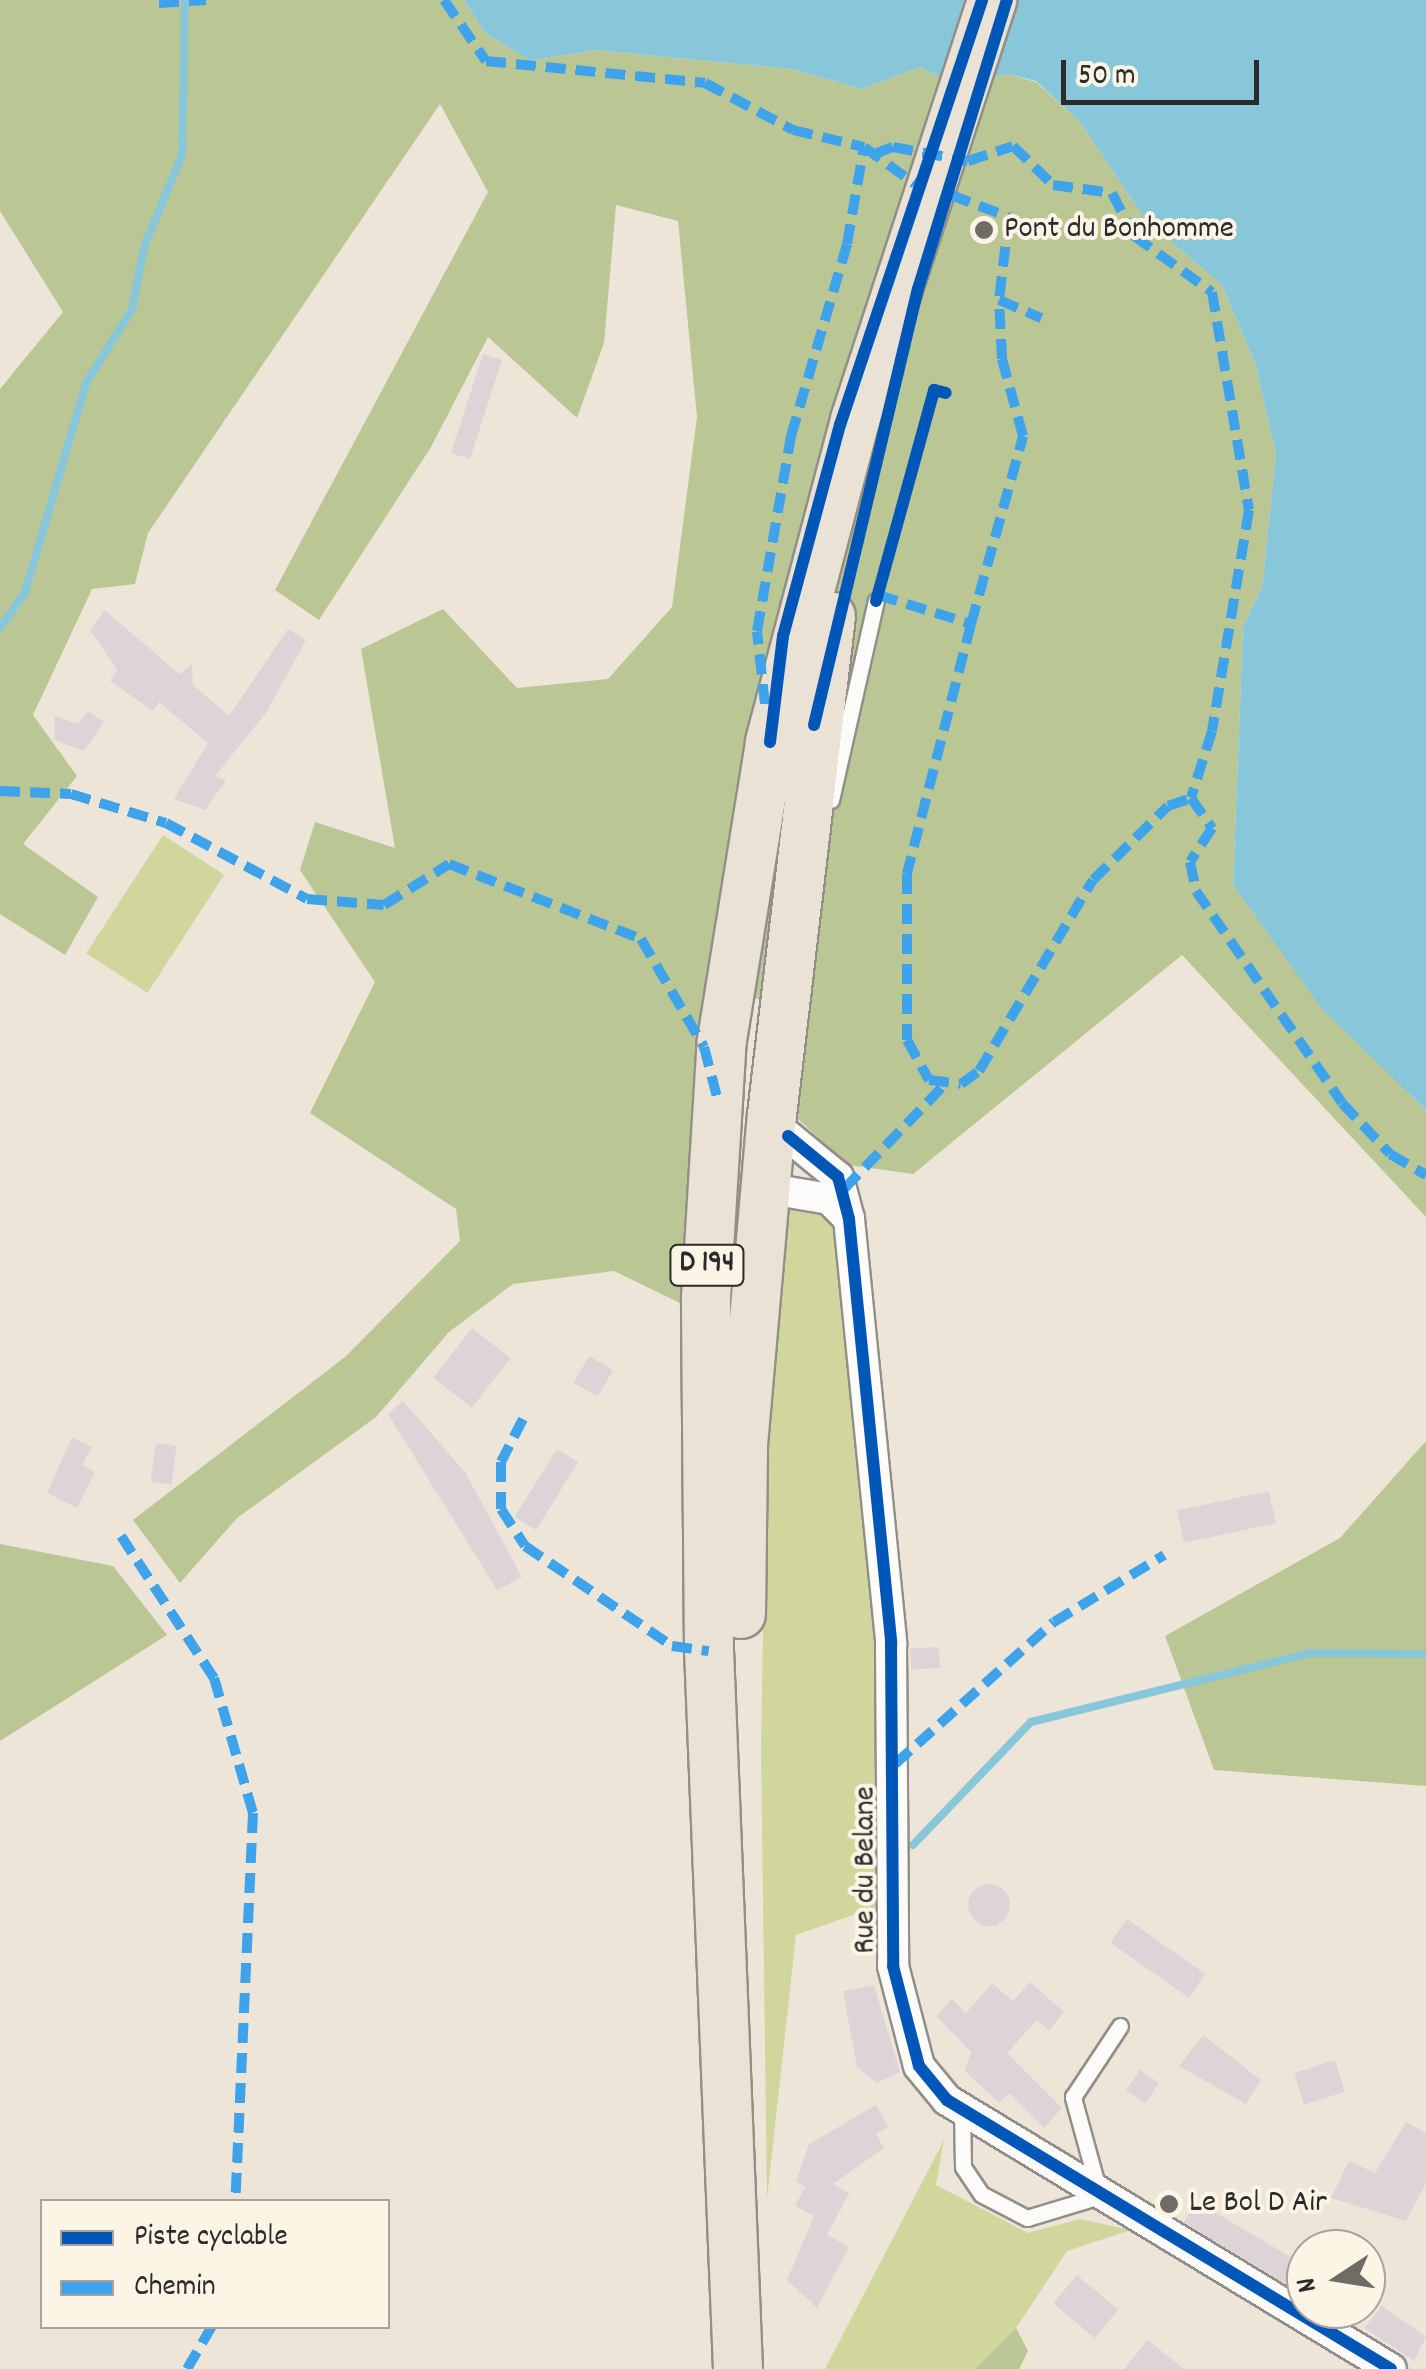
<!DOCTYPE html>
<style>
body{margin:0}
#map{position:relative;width:1426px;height:2369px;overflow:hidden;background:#ede6d8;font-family:Dekko,sans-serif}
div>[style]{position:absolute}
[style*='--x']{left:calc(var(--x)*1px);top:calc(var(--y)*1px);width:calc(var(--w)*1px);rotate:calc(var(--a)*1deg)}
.green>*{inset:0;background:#d0d69c;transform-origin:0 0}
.forest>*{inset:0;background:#bbc695}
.water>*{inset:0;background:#87c7d9}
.stream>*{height:8px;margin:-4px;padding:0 4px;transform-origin:4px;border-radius:4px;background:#87c7d9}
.building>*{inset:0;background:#ddd4d8;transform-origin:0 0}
.round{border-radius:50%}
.roads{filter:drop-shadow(2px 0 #928f88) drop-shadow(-2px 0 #928f88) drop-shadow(0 2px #928f88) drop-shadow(0 -2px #928f88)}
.service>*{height:15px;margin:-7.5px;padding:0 7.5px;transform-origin:7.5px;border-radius:7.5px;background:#fcfbf9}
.minor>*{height:30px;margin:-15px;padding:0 15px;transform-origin:15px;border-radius:15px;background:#fcfbf9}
.primary>*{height:48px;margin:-24px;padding:0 24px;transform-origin:24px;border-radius:24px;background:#e9e2d5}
.quiet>*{height:10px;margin-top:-5px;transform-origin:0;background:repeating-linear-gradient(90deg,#3ea3eb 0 20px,transparent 0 30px)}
.cycleway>*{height:12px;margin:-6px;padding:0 6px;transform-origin:6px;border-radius:6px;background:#0057b8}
.dots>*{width:28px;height:28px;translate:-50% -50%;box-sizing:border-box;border:5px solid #fcf5e5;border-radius:50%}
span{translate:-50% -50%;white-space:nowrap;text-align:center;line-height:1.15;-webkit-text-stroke:8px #fcf5e5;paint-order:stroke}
.shield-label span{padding:2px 8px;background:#fcf5e5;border:2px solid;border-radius:8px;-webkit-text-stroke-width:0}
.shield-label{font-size:30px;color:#2b2b2b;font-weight:700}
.poi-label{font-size:32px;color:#2b2b2b}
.left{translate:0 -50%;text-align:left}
.street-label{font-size:32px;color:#2b2b2b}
.legend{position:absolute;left:40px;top:2199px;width:350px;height:130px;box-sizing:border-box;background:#fcf5e5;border:2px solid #a8a49b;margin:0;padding:12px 18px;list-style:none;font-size:30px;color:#2b2b2b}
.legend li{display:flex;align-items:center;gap:20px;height:50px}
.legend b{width:50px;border:2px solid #a8a49b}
.north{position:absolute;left:1286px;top:2229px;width:100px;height:100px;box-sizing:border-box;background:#fcf5e5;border:2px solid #a8a49b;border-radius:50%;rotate:258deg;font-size:28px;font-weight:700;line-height:40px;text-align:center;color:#2b2b2b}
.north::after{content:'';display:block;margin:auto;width:35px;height:45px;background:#6f6c68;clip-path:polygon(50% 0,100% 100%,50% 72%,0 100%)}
.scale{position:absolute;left:1061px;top:60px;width:198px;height:45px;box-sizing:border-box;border:5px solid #2b2b2b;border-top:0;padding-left:12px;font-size:30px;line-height:35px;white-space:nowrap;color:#2b2b2b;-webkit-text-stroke:8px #fcf5e5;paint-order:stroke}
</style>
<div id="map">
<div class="green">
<i style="left:163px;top:835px;width:73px;height:141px;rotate:33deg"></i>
<i style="clip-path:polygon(783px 1209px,823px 1213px,836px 1226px,881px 1641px,876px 1907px,796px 1935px,767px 2199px,761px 1750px,766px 1450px)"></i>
<i style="clip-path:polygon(944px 2140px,936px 2185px,1028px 2233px,1080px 2219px,1131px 2230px,1067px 2251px,1016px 2328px,975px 2369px,825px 2369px)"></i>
</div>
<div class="forest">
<i style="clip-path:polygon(0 0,464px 0,485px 33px,531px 61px,595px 50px,791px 69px,862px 89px,920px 67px,953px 84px,1008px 74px,1036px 82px,1080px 122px,1145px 219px,1222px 285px,1255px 363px,1276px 455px,1262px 587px,1243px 627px,1233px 885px,1323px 1009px,1426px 1110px,1426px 1217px,1182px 955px,913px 1174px,848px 1165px,798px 1119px,809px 1008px,706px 989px,682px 1304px,614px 1271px,513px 1284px,449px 1332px,376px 1417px,237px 1518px,180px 1583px,133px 1520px,345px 1357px,460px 1241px,456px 1209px,310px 1113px,375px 982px,300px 870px,315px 822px,395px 848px,361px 649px,443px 609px,517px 688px,608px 679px,672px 607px,697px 417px,678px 221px,616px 205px,604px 343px,577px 418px,488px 337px,431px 447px,319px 620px,275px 590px,488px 192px,440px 104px,148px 533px,135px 584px,92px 589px,33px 715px,77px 776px,23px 844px,98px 897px,65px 955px,0 914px,0 389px,63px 312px,0 211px)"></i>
<i style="clip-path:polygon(1426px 1441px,1426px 1786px,1214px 1770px,1165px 1636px,1340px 1538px)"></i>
<i style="clip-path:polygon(0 1544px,113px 1566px,167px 1635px,0 1741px)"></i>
<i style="clip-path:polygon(1016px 2328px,1028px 2351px,1019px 2369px,975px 2369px)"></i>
</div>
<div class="water">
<i style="clip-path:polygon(464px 0,1426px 0,1426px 1110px,1323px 1010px,1233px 885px,1243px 627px,1262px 587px,1276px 455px,1255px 363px,1222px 285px,1145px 219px,1080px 122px,1036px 81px,1008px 74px,953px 84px,920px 67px,862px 89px,791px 69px,595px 50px,531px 61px,485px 33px)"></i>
</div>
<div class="stream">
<i style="--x:0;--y:628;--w:44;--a:-55.2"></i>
<i style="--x:25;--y:592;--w:218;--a:-73.7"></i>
<i style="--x:86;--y:383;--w:87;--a:-58.1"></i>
<i style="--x:132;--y:309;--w:63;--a:-79"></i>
<i style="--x:144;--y:247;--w:100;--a:-67.6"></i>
<i style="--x:182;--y:155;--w:155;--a:-88.9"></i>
<i style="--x:913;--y:1845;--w:170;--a:-46.2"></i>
<i style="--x:1031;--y:1722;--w:286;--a:-13.9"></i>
<i style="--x:1309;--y:1653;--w:117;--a:0.5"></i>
</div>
<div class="building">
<i style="left:483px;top:354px;width:20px;height:104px;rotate:18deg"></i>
<i style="clip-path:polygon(105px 610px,179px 674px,192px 664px,193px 685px,229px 716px,288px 629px,306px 640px,266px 713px,215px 776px,226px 781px,205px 810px,174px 799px,208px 743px,159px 702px,153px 711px,110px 681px,117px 670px,90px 630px)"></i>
<i style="clip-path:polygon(88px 711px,104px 722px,84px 751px,54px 740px,55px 716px,78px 724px)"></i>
<i style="left:472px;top:1328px;width:49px;height:63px;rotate:38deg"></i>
<i style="left:589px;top:1356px;width:28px;height:31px;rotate:30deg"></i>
<i style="clip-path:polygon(403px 1401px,465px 1472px,522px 1577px,497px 1590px,388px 1414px)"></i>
<i style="clip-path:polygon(72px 1437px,92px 1447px,82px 1465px,95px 1472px,77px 1508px,47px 1493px)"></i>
<i style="left:156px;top:1443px;width:21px;height:39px;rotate:8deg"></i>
<i style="left:557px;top:1449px;width:25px;height:80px;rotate:32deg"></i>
<i style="left:1269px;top:1491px;width:33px;height:94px;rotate:78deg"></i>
<i style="left:939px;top:1647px;width:21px;height:29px;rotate:87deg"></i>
<i class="round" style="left:968px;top:1884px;width:42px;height:42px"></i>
<i style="left:1127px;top:1919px;width:96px;height:29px;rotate:35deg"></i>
<i style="clip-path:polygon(1030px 1982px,1064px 2012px,1049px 2031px,1037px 2020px,1007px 2053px,1062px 2108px,1044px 2128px,1009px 2093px,999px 2103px,965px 2071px,971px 2052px,936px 2016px,952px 1999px,966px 2013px,992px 1983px,1013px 2001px)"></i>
<i style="clip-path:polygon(874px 1985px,900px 2072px,877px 2083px,857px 2067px,843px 1991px)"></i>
<i style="clip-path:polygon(1203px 2035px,1261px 2080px,1246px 2104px,1179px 2066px)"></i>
<i style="left:1335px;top:2060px;width:33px;height:43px;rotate:72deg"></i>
<i style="left:1140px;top:2070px;width:23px;height:25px;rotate:34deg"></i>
<i style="clip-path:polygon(876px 2105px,888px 2127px,876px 2134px,884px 2148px,833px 2184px,849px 2193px,827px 2235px,849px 2247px,817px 2308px,787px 2280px,814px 2216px,795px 2206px,805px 2187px,796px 2182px,809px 2144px)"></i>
<i style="clip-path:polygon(1406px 2122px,1426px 2133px,1426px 2183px,1406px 2221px,1331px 2198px,1349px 2161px,1375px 2173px)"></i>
<i style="clip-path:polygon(1196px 2201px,1306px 2266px,1306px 2296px,1184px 2222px)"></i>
<i style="left:1077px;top:2275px;width:54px;height:37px;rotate:40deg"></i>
<i style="clip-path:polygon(1382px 2306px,1426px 2337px,1414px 2361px,1364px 2328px)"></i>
<i style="clip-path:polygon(1148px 2340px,1184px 2369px,1124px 2369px)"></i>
</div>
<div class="roads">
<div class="service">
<i style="--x:831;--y:800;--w:204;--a:-77.3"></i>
<i style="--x:962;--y:2109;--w:58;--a:89"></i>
<i style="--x:963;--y:2167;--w:32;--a:56"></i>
<i style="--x:981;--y:2194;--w:52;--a:27.6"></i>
<i style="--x:1027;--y:2218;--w:76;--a:-16.8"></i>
<i style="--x:1100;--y:2196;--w:103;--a:-105.3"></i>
<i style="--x:1073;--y:2097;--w:85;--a:-56.5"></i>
</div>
<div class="minor">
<i style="--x:788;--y:1136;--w:65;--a:39.4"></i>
<i style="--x:838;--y:1177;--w:43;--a:75.3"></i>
<i style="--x:849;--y:1219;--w:426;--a:84.3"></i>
<i style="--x:891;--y:1643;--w:323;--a:89.6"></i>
<i style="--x:893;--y:1966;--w:103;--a:75.4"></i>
<i style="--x:919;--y:2066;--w:44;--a:50.5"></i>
<i style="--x:947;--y:2100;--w:519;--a:31.21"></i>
<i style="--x:782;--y:1191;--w:48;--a:9.7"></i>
<i style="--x:829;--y:1199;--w:28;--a:45"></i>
</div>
<div class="primary">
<i style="--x:741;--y:1614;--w:169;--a:-89.3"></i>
<i style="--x:743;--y:1445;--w:331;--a:-85"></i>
<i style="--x:772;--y:1115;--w:502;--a:-83.26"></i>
<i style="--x:738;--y:2369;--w:719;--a:-92.31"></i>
<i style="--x:709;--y:1651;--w:353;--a:-90.5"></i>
<i style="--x:706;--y:1298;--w:258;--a:-86.5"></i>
<i style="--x:722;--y:1040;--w:302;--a:-80.8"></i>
<i style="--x:770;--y:742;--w:333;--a:-75.2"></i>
<i style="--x:855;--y:420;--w:442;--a:-71.9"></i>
</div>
</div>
<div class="quiet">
<i style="--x:444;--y:0;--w:74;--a:55.5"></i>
<i style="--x:486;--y:61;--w:220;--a:5.7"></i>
<i style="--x:705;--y:83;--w:100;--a:28.1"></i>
<i style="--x:793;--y:130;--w:73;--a:13.5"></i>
<i style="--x:864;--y:147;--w:63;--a:36"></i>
<i style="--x:159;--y:3;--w:47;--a:-3.7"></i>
<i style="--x:877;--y:153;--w:17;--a:-21"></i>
<i style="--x:893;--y:147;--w:76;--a:10.6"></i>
<i style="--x:968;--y:161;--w:47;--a:-18.4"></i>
<i style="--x:1013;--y:146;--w:56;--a:44.3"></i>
<i style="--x:1053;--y:185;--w:60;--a:7.7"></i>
<i style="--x:1112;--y:193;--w:48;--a:62.9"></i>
<i style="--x:1134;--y:236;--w:96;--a:35.7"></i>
<i style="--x:1212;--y:292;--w:221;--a:80.4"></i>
<i style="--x:1249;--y:510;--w:224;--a:99.5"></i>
<i style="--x:1212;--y:731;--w:70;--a:107.4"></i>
<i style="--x:1191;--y:798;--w:37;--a:55"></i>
<i style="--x:1212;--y:828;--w:40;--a:122.9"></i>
<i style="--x:1190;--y:862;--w:30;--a:78"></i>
<i style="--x:1196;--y:891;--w:257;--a:55.4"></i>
<i style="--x:1342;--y:1103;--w:70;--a:46.7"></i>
<i style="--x:1390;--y:1154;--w:42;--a:30.3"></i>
<i style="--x:951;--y:195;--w:62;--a:20.8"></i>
<i style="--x:1009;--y:217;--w:84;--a:96.9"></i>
<i style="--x:999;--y:300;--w:46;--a:23.2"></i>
<i style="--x:878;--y:595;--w:97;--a:17.3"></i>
<i style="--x:971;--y:624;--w:195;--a:-74.5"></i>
<i style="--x:1023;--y:436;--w:80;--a:-105.3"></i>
<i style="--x:1002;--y:359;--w:59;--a:-92.9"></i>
<i style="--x:971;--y:624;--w:258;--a:104.4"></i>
<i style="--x:907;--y:874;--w:166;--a:90"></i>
<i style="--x:907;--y:1040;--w:46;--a:61.2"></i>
<i style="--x:929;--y:1080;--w:32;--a:7"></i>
<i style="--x:961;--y:1084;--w:22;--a:-36"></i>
<i style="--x:979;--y:1071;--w:222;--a:-59.2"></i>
<i style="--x:1093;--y:880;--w:105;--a:-44.6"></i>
<i style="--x:1168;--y:806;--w:24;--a:-19"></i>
<i style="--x:765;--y:704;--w:73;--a:-96.3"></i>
<i style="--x:757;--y:631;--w:198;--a:-80.1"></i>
<i style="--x:791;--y:436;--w:200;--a:-73.7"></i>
<i style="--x:847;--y:244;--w:98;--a:-80.1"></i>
<i style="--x:0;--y:791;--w:71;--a:2.4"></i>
<i style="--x:71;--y:794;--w:99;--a:17"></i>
<i style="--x:166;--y:823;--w:160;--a:28.3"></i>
<i style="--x:307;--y:899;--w:77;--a:4.5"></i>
<i style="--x:384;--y:905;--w:77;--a:-32.2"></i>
<i style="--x:449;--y:864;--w:206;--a:21.3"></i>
<i style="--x:641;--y:939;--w:125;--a:59.7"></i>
<i style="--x:704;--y:1047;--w:52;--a:75.4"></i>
<i style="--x:844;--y:1189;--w:141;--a:-46.1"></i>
<i style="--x:523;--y:1419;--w:48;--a:117.1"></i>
<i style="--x:501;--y:1462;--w:47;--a:90"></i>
<i style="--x:501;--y:1509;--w:44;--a:57"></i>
<i style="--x:525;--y:1546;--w:178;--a:34.2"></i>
<i style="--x:672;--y:1646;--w:37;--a:8"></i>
<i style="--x:121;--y:1536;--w:170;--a:56.8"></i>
<i style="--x:214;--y:1678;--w:141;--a:73.9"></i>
<i style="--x:253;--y:1813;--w:389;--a:92.6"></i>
<i style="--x:895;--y:1764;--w:213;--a:-41.8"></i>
<i style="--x:1054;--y:1622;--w:129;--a:-31.3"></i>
<i style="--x:187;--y:2369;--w:50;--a:-59.8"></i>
</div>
<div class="cycleway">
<i style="--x:876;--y:601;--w:219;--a:-74.6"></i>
<i style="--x:934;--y:390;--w:12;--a:14"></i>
<i style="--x:814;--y:725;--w:448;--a:-76.6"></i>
<i style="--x:918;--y:289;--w:302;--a:-72.9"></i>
<i style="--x:770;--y:742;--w:107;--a:-83"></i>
<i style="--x:783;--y:636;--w:219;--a:-74.9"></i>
<i style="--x:840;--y:425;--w:448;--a:-71.5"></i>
<i style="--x:788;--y:1136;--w:65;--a:39.4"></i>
<i style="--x:838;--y:1177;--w:43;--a:75.3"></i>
<i style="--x:849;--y:1219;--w:426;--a:84.3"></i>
<i style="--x:891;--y:1643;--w:323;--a:89.6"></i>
<i style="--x:893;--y:1966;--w:103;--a:75.4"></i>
<i style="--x:919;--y:2066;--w:44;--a:50.5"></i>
<i style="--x:947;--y:2100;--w:519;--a:31.21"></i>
</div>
<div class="dots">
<i style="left:984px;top:230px;background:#6f6c68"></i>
<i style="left:1169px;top:2204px;background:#6f6c68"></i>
</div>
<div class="shield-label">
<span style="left:707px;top:1265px">D 194</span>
</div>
<div class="poi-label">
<span class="left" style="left:1004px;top:230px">Pont du Bonhomme</span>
<span class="left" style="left:1189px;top:2204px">Le Bol D Air</span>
</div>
<div class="street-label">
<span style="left:867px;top:1870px;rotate:-90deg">Rue du Belane</span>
</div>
<ul class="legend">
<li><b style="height:12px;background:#0057b8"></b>Piste cyclable</li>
<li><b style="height:12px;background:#3ea3eb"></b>Chemin</li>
</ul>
<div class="north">N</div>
<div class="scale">50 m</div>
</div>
